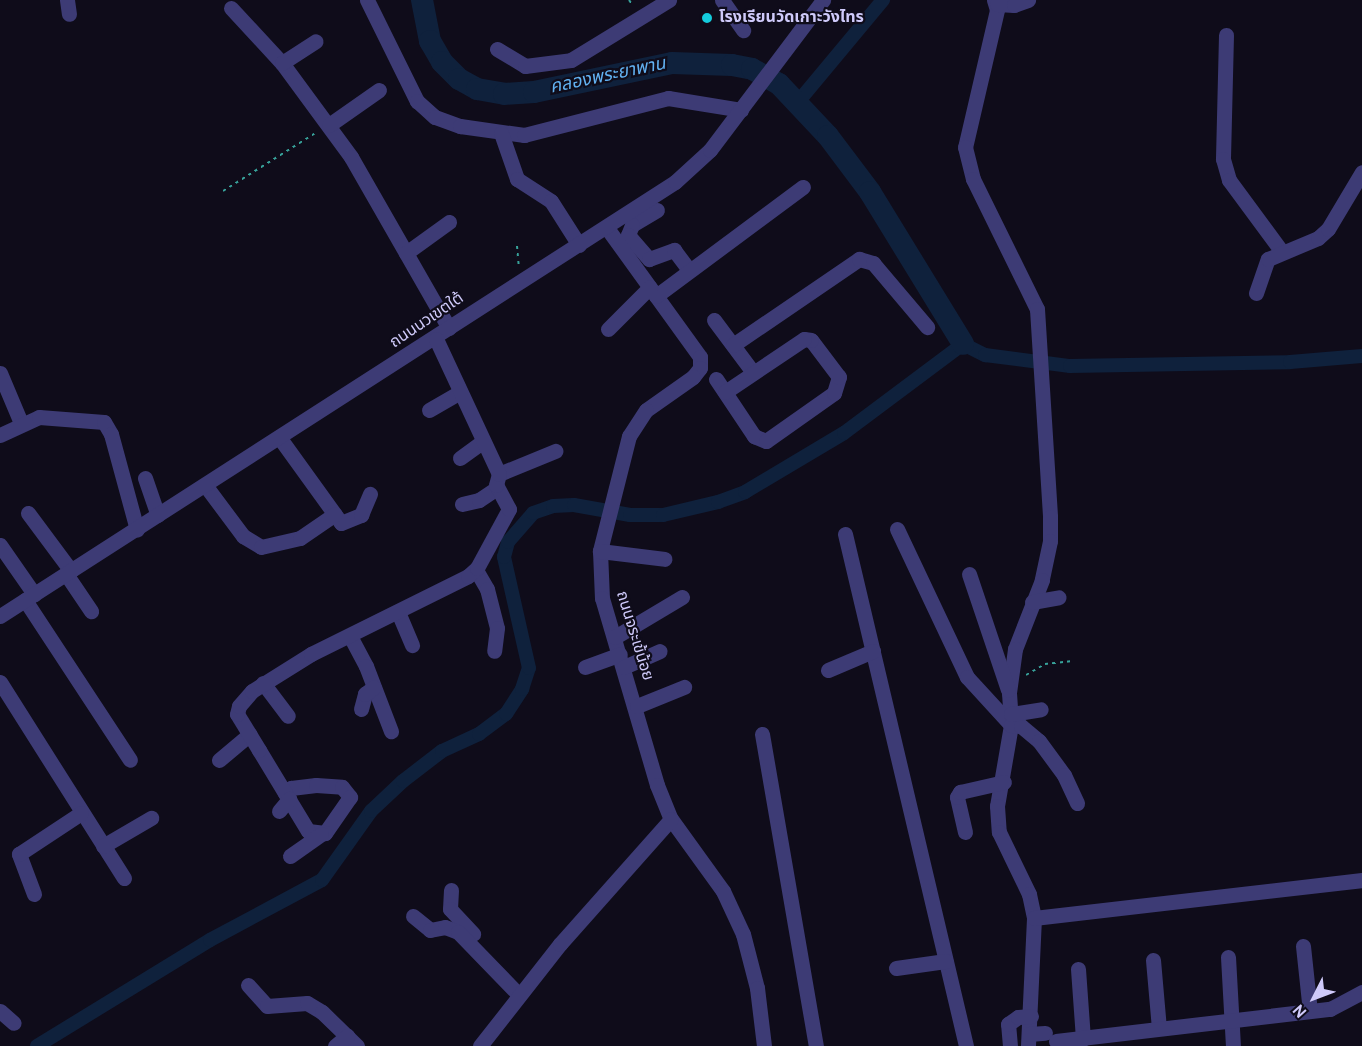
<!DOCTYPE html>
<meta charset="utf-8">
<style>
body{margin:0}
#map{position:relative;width:1362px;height:1046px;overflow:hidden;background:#0f0c1a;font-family:Overpass,"Noto Sans Thai",sans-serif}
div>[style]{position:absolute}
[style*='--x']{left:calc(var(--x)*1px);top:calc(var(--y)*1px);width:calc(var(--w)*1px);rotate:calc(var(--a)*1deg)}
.canal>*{height:14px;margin:-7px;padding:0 7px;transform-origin:7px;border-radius:7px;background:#0f213c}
.river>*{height:22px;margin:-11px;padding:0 11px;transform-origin:11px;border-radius:11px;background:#0f213c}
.path>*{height:2px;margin-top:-1px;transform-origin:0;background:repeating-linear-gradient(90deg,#37a29a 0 3px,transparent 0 7.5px)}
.minor>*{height:15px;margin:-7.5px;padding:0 7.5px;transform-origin:7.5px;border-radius:7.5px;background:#3d3b75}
.dots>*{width:16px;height:16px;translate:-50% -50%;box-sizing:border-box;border:3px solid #0f0c1a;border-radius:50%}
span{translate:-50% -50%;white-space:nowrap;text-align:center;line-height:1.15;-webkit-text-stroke:4.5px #0f0c1a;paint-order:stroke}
.poi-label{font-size:16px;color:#cfcafa;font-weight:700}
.left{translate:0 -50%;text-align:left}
.street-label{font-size:16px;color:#cfcafa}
.water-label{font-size:18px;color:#62b1f1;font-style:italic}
.north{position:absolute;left:1284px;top:968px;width:60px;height:60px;-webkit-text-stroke:4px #0f0c1a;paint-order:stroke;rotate:228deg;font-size:16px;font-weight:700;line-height:24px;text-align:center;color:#cfcafa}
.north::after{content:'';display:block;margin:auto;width:21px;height:27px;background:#cfcafa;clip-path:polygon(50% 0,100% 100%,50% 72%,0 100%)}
</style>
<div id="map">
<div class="canal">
<i style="--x:798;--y:102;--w:133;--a:-50.2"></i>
<i style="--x:37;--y:1046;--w:203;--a:-31.5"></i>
<i style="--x:210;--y:940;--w:127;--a:-28.2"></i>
<i style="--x:322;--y:880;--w:85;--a:-54.6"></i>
<i style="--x:371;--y:811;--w:44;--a:-43.2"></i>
<i style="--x:403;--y:781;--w:49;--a:-37.6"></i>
<i style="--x:442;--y:751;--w:41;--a:-24.7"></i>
<i style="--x:479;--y:734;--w:34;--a:-37"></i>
<i style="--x:506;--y:714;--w:30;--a:-57"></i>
<i style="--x:522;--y:689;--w:22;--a:-72"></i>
<i style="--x:529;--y:668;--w:114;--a:-102.7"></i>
<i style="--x:504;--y:557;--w:16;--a:-75"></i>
<i style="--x:508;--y:542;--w:38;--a:-49"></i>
<i style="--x:533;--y:513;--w:21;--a:-19"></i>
<i style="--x:553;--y:506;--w:21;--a:-3"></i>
<i style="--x:574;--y:505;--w:57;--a:10.1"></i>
<i style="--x:630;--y:515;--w:33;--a:0"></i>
<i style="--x:663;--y:515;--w:57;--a:-13.3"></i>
<i style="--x:718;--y:502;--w:29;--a:-20"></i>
<i style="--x:745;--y:492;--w:115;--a:-30.8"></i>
<i style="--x:844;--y:433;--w:149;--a:-36.8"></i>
<i style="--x:963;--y:344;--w:25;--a:27"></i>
<i style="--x:985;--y:355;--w:86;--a:7.4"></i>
<i style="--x:1070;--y:366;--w:220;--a:-1"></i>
<i style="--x:1290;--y:362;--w:72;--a:-4.8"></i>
</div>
<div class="river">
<i style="--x:422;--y:0;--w:42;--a:79"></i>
<i style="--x:430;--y:41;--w:24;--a:60"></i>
<i style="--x:442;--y:62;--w:24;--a:45"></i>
<i style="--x:459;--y:79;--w:21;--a:29"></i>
<i style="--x:477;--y:89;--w:27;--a:10"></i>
<i style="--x:504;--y:94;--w:30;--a:-4"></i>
<i style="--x:534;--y:92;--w:141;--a:-11.9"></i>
<i style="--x:672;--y:63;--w:60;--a:1.9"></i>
<i style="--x:732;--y:65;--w:20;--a:11"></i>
<i style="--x:752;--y:69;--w:31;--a:29"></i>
<i style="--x:779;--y:84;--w:71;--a:46.7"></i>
<i style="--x:828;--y:136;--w:70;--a:53.1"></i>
<i style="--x:870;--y:192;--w:178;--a:58.5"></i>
</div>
<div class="path">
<i style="--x:629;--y:0;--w:7;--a:56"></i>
<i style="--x:223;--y:191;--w:111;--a:-32.1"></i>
<i style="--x:517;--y:246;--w:21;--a:85"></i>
<i style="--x:1026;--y:675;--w:22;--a:-30"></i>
<i style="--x:1045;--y:664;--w:28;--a:-6"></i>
</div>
<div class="minor">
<i style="--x:67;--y:0;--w:14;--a:82"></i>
<i style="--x:367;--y:0;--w:113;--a:63.7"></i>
<i style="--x:417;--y:101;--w:24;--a:42"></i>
<i style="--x:435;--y:117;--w:27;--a:20"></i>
<i style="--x:460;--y:126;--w:65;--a:8"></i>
<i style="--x:524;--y:135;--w:149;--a:-14.4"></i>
<i style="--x:668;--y:98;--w:74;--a:9.3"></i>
<i style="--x:722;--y:0;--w:37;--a:55"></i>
<i style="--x:994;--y:0;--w:10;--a:73"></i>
<i style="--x:997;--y:10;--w:141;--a:103.1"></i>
<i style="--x:965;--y:147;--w:33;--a:76"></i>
<i style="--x:973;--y:179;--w:145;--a:63.8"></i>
<i style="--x:1037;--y:309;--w:208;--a:86.4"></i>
<i style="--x:1050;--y:517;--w:24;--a:90"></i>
<i style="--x:1050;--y:541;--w:40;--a:102"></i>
<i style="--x:1042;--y:580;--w:74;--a:111.4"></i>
<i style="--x:1015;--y:649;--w:44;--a:97.8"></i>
<i style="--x:1009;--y:693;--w:32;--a:86"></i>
<i style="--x:1011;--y:725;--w:82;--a:99.8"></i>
<i style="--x:997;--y:806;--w:26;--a:86"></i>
<i style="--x:999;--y:832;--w:69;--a:64.2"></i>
<i style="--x:1029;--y:894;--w:25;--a:78"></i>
<i style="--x:1034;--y:918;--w:128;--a:92.7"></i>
<i style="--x:997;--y:4;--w:17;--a:3"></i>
<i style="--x:1014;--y:5;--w:15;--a:-20"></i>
<i style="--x:231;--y:8;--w:75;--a:47.2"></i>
<i style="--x:282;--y:63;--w:117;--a:53.7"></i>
<i style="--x:351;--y:157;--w:197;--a:60.2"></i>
<i style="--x:1226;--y:35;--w:124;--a:91.4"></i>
<i style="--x:1223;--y:159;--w:22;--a:74"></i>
<i style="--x:1229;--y:180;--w:89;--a:53.6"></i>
<i style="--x:497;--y:49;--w:33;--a:31"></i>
<i style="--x:525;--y:66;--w:46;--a:-7.4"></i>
<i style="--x:571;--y:60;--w:115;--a:-31.5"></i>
<i style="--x:282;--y:63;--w:40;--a:-32.9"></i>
<i style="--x:329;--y:125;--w:61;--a:-35"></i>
<i style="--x:501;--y:133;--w:49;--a:70.8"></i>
<i style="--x:517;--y:179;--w:40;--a:32.9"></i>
<i style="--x:551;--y:201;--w:52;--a:57.5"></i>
<i style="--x:657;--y:210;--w:29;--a:149"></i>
<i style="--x:632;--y:225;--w:11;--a:112"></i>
<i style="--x:628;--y:235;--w:32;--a:49"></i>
<i style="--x:649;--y:259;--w:27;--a:-20"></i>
<i style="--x:674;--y:250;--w:25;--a:53"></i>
<i style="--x:607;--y:228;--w:159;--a:54.2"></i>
<i style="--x:700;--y:357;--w:11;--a:90"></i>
<i style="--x:700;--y:368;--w:11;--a:128"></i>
<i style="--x:693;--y:377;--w:57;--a:144.9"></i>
<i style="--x:646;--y:410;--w:31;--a:123"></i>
<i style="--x:629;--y:436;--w:119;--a:104.2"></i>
<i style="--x:600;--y:551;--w:47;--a:87.6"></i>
<i style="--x:602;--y:598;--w:195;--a:73.6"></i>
<i style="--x:657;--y:785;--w:37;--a:68"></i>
<i style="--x:671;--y:819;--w:89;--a:54.2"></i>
<i style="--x:723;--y:891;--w:47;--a:65.1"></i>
<i style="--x:743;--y:934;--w:56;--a:75.5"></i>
<i style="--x:757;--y:988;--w:58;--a:83.1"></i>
<i style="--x:406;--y:253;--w:53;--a:-35.8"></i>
<i style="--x:1256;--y:293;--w:36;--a:-71"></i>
<i style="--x:1268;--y:259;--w:54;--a:-22.8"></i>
<i style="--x:1318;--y:238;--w:13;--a:-42"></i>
<i style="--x:1328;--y:229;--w:66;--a:-59.2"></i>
<i style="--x:656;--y:296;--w:183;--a:-36.6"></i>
<i style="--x:714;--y:320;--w:64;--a:53.3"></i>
<i style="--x:608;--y:329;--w:59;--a:-45"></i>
<i style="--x:733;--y:345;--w:153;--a:-34.3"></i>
<i style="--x:859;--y:259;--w:15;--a:16"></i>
<i style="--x:873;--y:263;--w:84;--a:49.8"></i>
<i style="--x:0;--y:373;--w:54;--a:67.2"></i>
<i style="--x:716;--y:379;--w:69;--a:56.3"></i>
<i style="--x:754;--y:436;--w:13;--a:23"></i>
<i style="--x:766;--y:441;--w:83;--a:-35.2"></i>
<i style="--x:834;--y:393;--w:17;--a:-73"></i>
<i style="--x:839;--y:377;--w:46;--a:-127.1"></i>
<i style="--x:811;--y:340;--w:7;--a:-172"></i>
<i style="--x:804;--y:339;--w:95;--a:146.1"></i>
<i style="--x:429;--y:410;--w:36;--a:-30"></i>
<i style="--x:0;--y:435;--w:43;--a:-24.8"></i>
<i style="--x:39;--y:417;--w:65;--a:4.4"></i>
<i style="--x:104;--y:422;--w:14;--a:60"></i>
<i style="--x:111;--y:434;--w:99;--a:74.8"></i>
<i style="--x:279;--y:437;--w:106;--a:54.2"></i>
<i style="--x:341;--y:523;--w:22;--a:-22"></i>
<i style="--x:361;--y:515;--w:23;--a:-67"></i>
<i style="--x:460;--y:458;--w:27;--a:-36"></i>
<i style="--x:499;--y:474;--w:61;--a:-22.3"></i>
<i style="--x:145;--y:478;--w:39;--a:71"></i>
<i style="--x:205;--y:485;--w:64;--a:53.3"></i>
<i style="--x:243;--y:536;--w:21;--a:31"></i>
<i style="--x:261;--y:547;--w:40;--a:-13"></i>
<i style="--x:300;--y:538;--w:42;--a:-34.4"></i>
<i style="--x:462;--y:504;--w:17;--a:-13"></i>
<i style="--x:479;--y:500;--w:22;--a:-34"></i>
<i style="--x:28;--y:513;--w:72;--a:53.4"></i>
<i style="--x:897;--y:529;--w:164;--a:64.7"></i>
<i style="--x:967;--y:677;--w:65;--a:47.5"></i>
<i style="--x:1011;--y:725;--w:10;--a:6"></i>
<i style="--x:1021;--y:726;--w:23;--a:40"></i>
<i style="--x:1039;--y:741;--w:42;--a:53.7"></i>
<i style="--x:1064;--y:775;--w:31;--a:65"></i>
<i style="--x:845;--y:534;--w:526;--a:76.7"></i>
<i style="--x:0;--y:545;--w:60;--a:55.2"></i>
<i style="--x:600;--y:551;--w:65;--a:7"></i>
<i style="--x:476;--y:570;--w:22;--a:60"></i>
<i style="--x:487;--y:589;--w:40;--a:75.6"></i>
<i style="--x:497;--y:628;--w:23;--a:97"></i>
<i style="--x:66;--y:574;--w:45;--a:56"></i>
<i style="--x:969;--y:574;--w:122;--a:71.4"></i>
<i style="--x:25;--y:600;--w:191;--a:56.7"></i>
<i style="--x:1032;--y:602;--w:27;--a:-10"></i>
<i style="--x:398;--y:612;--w:36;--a:67"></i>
<i style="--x:0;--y:616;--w:802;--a:-32.74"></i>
<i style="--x:675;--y:182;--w:47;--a:-42.4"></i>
<i style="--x:710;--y:150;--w:188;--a:-53"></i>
<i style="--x:350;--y:636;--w:34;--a:62"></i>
<i style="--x:366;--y:666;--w:70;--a:69"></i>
<i style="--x:615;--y:637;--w:78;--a:-30.8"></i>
<i style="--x:585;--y:667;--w:37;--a:-20"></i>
<i style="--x:624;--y:667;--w:39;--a:-24"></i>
<i style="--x:828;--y:670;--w:49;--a:-22.9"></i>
<i style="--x:0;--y:682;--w:232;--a:57.7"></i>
<i style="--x:263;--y:683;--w:41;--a:52.9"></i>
<i style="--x:637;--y:706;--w:51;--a:-22"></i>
<i style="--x:361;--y:709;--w:16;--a:-75"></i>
<i style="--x:365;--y:694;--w:11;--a:-38"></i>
<i style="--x:1011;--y:714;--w:30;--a:-9"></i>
<i style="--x:762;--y:734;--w:317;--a:80.2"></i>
<i style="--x:219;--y:760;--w:40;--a:-40"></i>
<i style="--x:285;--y:793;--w:8;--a:-40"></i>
<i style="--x:291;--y:788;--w:25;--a:-7"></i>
<i style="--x:316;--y:785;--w:26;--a:4"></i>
<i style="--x:342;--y:787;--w:13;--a:51"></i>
<i style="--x:350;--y:797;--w:44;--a:124.8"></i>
<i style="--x:325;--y:833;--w:17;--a:-173"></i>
<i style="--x:308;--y:831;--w:95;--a:-121.2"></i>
<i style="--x:259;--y:750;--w:42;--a:-121.4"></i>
<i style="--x:237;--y:714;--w:8;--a:-76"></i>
<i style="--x:239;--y:706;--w:20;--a:-49"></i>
<i style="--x:252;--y:691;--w:70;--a:-32.1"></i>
<i style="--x:311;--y:654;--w:175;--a:-26.4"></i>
<i style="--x:468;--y:576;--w:12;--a:-42"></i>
<i style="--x:477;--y:568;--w:67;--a:-61.5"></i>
<i style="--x:509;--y:509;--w:27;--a:-118"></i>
<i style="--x:496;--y:485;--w:11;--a:-75"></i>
<i style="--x:499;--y:474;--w:149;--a:-115"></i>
<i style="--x:279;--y:811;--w:16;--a:-50"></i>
<i style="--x:965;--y:832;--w:36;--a:-103"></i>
<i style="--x:957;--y:797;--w:6;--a:-59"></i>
<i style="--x:960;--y:792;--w:45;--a:-12.8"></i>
<i style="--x:103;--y:846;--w:56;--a:-30.3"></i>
<i style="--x:290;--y:856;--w:38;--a:-35"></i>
<i style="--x:451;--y:890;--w:19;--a:93"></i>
<i style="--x:450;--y:909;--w:34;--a:47"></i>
<i style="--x:34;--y:894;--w:43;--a:-110.6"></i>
<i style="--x:19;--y:854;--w:74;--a:-33.5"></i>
<i style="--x:413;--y:916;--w:22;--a:39"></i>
<i style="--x:430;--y:930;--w:15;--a:-11"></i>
<i style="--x:445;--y:927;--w:14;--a:21"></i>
<i style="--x:458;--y:932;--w:88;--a:45.9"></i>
<i style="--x:1034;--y:918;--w:330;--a:-6.6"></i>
<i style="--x:1303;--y:946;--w:65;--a:83.9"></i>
<i style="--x:1228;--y:957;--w:89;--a:86.8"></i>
<i style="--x:1153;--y:960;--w:68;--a:85"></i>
<i style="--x:896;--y:968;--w:50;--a:-8"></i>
<i style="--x:1078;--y:969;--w:70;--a:85.9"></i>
<i style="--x:248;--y:985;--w:28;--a:48"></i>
<i style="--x:267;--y:1006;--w:40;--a:-4.3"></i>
<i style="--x:307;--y:1003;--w:17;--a:31"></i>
<i style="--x:322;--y:1012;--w:49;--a:44.2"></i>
<i style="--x:0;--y:1011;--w:18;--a:41"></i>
<i style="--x:1029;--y:1034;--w:16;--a:-4"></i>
<i style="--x:1056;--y:1041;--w:276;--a:-6.7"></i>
<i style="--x:1330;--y:1009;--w:36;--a:-28"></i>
<i style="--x:335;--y:1046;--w:16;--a:-40"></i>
<i style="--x:480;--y:1046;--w:130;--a:-51.9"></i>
<i style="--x:560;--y:944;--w:167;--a:-48.4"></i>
<i style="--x:1010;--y:1046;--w:22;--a:-95"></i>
<i style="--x:1008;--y:1024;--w:12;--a:-35"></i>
<i style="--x:1018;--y:1017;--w:13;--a:-4"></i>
</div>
<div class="dots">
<i style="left:707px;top:18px;background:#14ccdd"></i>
</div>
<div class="poi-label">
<span class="left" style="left:719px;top:18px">โรงเรียนวัดเกาะวังไทร</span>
</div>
<div class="street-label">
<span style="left:427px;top:321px;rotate:-34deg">ถนนนวเขตใต้</span>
<span style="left:634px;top:636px;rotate:73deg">ถนนจระเข้น้อย</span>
</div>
<div class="water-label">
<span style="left:608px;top:77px;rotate:-12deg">คลองพระยาพาน</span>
</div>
<div class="north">N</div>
</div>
